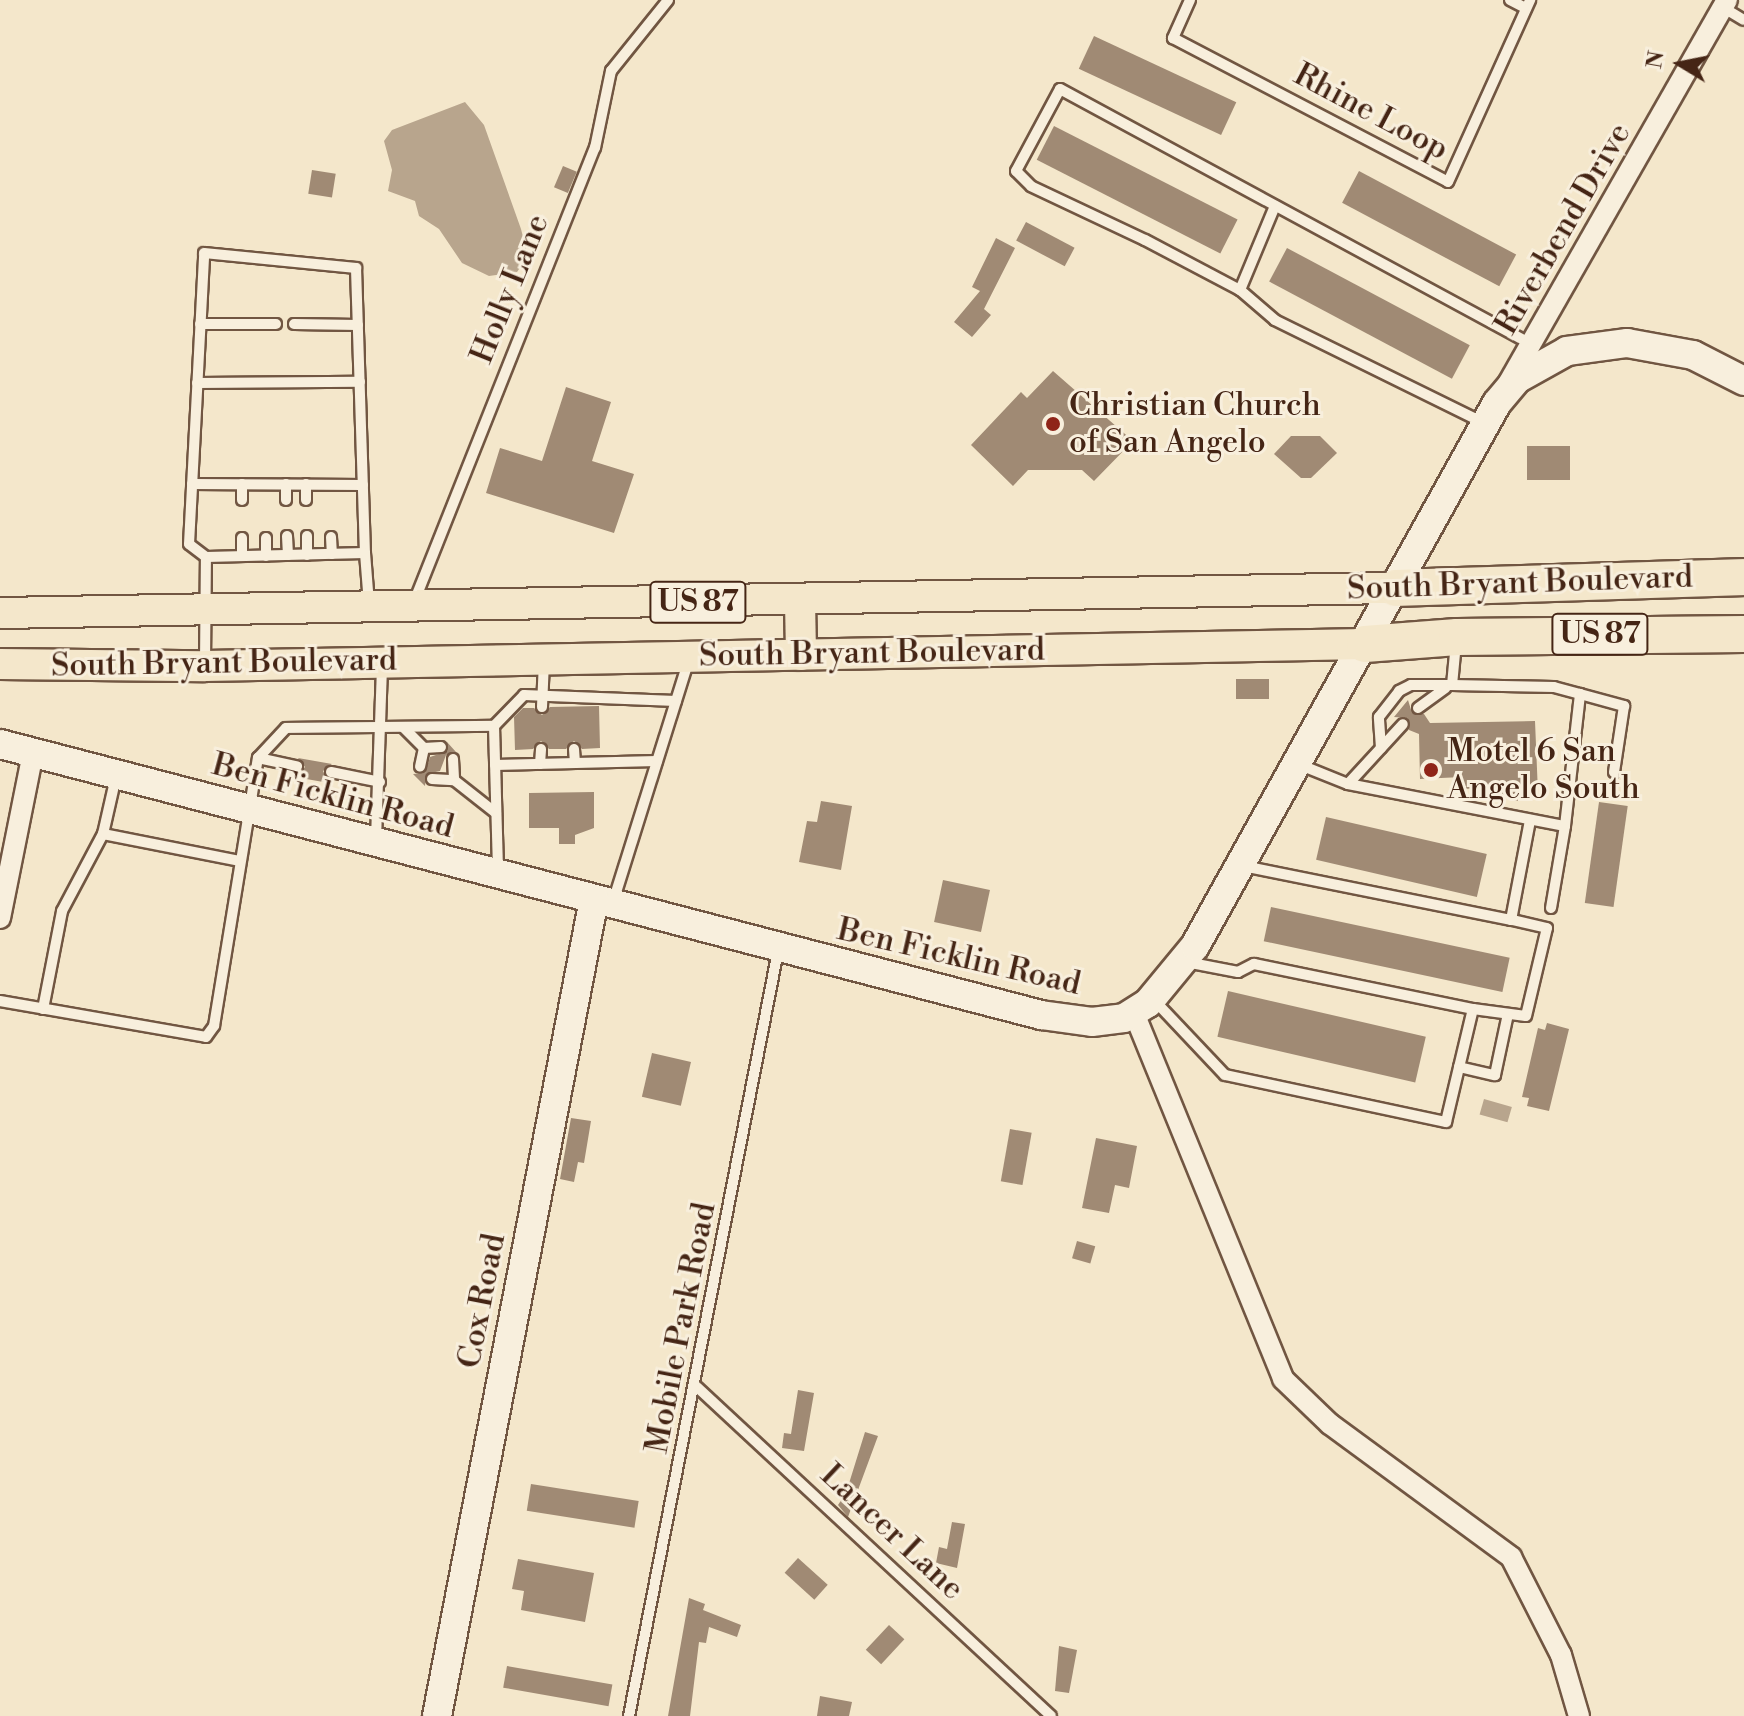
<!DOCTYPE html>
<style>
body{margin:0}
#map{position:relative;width:1744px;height:1716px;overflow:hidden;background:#f4e7cb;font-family:"Libre Bodoni",serif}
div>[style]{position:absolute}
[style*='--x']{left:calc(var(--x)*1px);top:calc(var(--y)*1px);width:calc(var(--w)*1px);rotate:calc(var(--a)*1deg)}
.water>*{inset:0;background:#b8a58d;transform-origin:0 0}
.building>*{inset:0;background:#a08a74;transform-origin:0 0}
.roads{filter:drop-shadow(2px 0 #715642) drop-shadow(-2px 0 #715642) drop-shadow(0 2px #715642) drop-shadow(0 -2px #715642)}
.lane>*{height:10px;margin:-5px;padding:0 5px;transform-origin:5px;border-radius:5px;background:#f8efdd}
.street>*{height:20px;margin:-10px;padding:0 10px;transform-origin:10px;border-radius:10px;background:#f8efdd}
.secondary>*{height:28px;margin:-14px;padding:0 14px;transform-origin:14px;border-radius:14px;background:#f8efdd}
.primary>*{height:30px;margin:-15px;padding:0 15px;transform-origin:15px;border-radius:15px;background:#f4e7cb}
.highway>*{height:36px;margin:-18px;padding:0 18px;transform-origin:18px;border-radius:18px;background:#f4e7cb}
.dots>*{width:22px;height:22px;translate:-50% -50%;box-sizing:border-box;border:4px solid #f8efdd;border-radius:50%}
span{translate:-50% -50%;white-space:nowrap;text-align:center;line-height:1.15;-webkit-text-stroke:6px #f8efdd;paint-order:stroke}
.shield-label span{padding:2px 6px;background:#f8efdd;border:2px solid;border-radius:6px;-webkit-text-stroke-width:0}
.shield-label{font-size:30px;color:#452515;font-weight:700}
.street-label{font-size:32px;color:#452515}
.poi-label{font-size:32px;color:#452515}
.left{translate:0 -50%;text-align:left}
.north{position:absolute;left:1640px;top:24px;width:80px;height:80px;-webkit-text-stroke:6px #f8efdd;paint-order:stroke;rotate:280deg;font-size:22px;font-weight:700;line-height:32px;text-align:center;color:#452515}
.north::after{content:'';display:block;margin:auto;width:28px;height:36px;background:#452515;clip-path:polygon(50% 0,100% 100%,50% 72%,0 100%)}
</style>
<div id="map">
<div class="water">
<i style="clip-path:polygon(465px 102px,484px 125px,521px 229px,528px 257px,517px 272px,489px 276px,462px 263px,439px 229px,419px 216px,415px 201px,388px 191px,392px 170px,384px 141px,392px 130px)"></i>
<i style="left:1484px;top:1099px;width:29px;height:16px;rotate:16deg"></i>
</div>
<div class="building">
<i style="left:1094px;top:36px;width:157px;height:36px;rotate:25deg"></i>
<i style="left:1054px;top:126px;width:206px;height:38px;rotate:27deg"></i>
<i style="left:563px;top:166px;width:15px;height:23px;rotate:23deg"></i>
<i style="left:312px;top:170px;width:24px;height:24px;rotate:9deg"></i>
<i style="left:1359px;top:171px;width:178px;height:36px;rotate:28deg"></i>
<i style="left:1026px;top:222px;width:55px;height:21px;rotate:28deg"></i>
<i style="clip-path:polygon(996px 238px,1015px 248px,984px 309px,991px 315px,972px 337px,954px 322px,980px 291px,972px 287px)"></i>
<i style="left:1287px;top:248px;width:207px;height:38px;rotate:28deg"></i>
<i style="clip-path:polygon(1053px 371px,1133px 441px,1094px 481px,1082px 470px,1028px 470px,1013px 486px,971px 445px,1021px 392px,1027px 398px)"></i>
<i style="clip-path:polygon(566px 387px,611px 402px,592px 461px,634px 474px,614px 533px,486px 493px,500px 448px,542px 461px)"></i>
<i style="clip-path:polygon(1291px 436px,1320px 436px,1337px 453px,1311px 478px,1301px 478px,1274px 454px)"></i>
<i style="left:1527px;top:446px;width:43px;height:34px"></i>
<i style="left:1236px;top:679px;width:33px;height:20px"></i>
<i style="clip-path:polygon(1408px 700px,1412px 713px,1424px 714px,1430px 723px,1535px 721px,1538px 793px,1518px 801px,1499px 795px,1499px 787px,1463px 789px,1462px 777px,1420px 779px,1419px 734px,1409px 730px,1408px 718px,1394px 717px)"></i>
<i style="clip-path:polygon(599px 706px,600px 748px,582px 749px,574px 741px,566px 749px,549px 749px,541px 741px,533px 749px,515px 750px,514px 717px,523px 708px,534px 708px,542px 715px,550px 707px)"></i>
<i style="clip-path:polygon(447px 742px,456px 752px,446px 755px,440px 771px,426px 774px,425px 786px,413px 774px,425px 773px,430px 757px,448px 751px)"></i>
<i style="clip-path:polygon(298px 758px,332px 764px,323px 771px,329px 783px,295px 777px,305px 767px)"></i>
<i style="clip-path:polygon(594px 792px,594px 828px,575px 835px,575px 844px,559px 844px,559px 828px,529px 828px,529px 793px)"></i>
<i style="clip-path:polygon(821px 801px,852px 806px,841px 870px,799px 862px,807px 821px,817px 822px)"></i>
<i style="left:1599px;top:802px;width:29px;height:102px;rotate:8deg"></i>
<i style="left:1326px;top:817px;width:165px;height:44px;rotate:13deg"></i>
<i style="left:943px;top:880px;width:48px;height:43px;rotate:12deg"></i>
<i style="left:1271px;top:907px;width:244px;height:35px;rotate:12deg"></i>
<i style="left:1228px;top:991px;width:203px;height:47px;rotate:13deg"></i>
<i style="clip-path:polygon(1547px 1023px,1569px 1029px,1549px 1111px,1527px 1106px,1529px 1098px,1522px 1097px,1538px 1028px,1545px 1030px)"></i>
<i style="left:652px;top:1053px;width:40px;height:45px;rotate:13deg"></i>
<i style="clip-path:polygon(571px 1118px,591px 1121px,584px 1163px,578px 1162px,574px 1182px,560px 1179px)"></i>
<i style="left:1010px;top:1129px;width:22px;height:53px;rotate:10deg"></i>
<i style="clip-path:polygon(1096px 1138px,1137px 1146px,1129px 1188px,1115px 1185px,1109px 1213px,1082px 1208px)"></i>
<i style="left:1077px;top:1241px;width:19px;height:18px;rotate:16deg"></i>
<i style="clip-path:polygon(798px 1390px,814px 1393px,804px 1451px,782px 1448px,784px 1433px,791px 1434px)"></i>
<i style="clip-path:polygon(865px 1432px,878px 1436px,848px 1517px,838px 1505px,846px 1493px)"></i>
<i style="left:531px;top:1484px;width:109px;height:27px;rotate:9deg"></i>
<i style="clip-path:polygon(952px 1522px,965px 1524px,957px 1568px,936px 1563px,939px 1547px,947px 1549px)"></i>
<i style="left:798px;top:1558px;width:40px;height:20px;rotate:42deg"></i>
<i style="clip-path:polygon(518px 1559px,594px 1573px,585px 1622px,521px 1610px,524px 1591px,512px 1589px)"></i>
<i style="clip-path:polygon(689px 1598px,705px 1604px,703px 1610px,741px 1625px,737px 1637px,709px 1627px,706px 1643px,699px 1642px,690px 1716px,668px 1716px)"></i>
<i style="left:889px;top:1625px;width:21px;height:34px;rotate:43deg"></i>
<i style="clip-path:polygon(1059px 1646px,1077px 1650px,1069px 1693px,1055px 1691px)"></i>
<i style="left:507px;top:1666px;width:107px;height:22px;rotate:10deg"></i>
<i style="clip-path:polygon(820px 1696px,852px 1702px,849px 1716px,817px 1716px)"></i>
</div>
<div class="roads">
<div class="lane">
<i style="--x:1190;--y:0;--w:42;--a:114.1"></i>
<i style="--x:1173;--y:38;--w:310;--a:27.6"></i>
<i style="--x:1448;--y:182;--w:200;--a:-65.7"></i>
<i style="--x:1510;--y:0;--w:18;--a:27"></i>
<i style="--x:1724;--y:8;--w:23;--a:31"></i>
<i style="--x:1240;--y:290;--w:91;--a:-67.4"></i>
<i style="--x:200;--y:324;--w:76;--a:0"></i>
<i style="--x:294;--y:324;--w:64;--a:0.9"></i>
<i style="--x:197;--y:383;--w:163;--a:-0.4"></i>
<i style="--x:1484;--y:423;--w:233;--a:-153.8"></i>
<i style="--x:1275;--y:320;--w:46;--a:-139.4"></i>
<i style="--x:1240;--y:290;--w:107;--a:-152.2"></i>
<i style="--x:1145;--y:240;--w:126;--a:-154.7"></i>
<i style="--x:1031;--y:186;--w:21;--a:-135"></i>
<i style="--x:1016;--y:171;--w:93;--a:-61.8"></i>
<i style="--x:1060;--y:89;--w:536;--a:28.43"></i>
<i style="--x:192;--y:484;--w:171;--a:0.3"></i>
<i style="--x:242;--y:484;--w:16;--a:90"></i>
<i style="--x:286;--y:484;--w:16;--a:90"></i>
<i style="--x:306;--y:484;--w:16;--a:90"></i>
<i style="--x:287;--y:536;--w:19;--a:87"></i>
<i style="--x:307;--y:536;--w:19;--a:90"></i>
<i style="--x:331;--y:537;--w:17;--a:87"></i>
<i style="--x:242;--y:538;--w:18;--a:90"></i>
<i style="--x:266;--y:538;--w:18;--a:90"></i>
<i style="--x:206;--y:557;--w:21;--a:-143"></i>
<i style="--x:189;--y:544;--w:291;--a:-87"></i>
<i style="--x:204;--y:253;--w:153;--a:5.6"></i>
<i style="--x:356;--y:268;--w:285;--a:88.2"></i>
<i style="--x:414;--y:602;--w:489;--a:-68.3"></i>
<i style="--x:595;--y:148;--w:79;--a:-78.3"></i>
<i style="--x:611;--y:71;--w:91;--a:-51.2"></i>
<i style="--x:205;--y:664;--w:107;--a:-89.5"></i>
<i style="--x:206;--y:557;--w:159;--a:-1.4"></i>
<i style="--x:365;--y:553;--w:51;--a:85.5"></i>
<i style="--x:1580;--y:694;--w:46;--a:15.3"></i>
<i style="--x:1624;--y:706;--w:67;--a:98.6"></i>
<i style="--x:542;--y:707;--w:46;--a:-87.5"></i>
<i style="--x:1418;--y:708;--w:34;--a:-36"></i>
<i style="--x:494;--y:726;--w:43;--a:-45.9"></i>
<i style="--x:524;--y:695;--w:152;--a:2.3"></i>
<i style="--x:403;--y:727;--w:30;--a:45"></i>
<i style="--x:424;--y:748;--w:19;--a:102"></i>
<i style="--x:424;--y:748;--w:17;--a:-3"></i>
<i style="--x:1381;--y:748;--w:31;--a:-94"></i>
<i style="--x:1379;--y:717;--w:33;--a:-52"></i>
<i style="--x:1399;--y:691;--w:13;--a:-27"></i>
<i style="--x:1411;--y:685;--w:41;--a:0"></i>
<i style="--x:574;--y:749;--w:14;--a:86"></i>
<i style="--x:258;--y:758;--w:40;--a:12"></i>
<i style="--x:453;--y:759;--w:21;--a:87"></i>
<i style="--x:540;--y:764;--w:15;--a:-86"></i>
<i style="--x:1298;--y:764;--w:54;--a:21.8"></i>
<i style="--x:1348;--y:784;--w:221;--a:11"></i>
<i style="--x:1565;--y:826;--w:133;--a:-83.5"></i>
<i style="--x:1580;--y:694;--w:27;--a:-165"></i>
<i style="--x:1554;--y:687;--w:102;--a:-178.9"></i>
<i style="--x:1452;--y:685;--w:42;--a:-84.6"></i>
<i style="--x:495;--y:765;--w:162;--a:-1.4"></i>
<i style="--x:331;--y:772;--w:50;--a:11.5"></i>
<i style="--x:432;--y:779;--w:22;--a:3"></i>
<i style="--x:454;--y:780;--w:53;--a:38.2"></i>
<i style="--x:1348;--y:784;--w:81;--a:-47.5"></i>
<i style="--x:103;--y:834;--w:58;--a:-77.2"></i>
<i style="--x:376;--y:839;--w:171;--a:-88"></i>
<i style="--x:1243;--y:866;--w:273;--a:11.4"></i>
<i style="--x:1511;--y:920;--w:102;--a:-79.2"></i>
<i style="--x:613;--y:902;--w:251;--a:-72.6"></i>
<i style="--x:1551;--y:908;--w:83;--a:-80.3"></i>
<i style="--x:1186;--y:962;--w:53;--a:10.9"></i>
<i style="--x:1238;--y:972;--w:18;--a:-27"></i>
<i style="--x:1254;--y:964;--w:224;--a:11.6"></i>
<i style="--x:1154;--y:1000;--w:103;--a:46.6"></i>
<i style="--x:1225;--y:1075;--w:226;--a:12"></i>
<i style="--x:1446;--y:1122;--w:116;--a:-76.6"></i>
<i style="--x:1473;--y:1009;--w:53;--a:7.5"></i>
<i style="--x:1526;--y:1016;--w:90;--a:-76.6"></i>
<i style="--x:1547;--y:928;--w:37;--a:-167"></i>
<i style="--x:0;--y:1001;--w:209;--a:9.9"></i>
<i style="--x:206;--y:1037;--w:14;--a:-54"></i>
<i style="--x:214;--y:1026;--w:272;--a:-80.7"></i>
<i style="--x:258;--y:758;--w:41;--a:-47"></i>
<i style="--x:286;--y:728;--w:208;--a:-0.6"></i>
<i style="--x:494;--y:726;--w:147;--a:88.4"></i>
<i style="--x:43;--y:1009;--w:100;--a:-79"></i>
<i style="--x:62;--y:911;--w:87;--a:-62"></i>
<i style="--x:103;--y:834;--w:139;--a:11.2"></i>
<i style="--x:1459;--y:1067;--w:37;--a:13"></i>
<i style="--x:1495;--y:1075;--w:62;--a:-78"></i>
<i style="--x:697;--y:1387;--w:483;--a:42.9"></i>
<i style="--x:629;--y:1716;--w:779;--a:-78.98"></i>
</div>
<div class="street">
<i style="--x:1509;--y:382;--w:440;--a:-60.3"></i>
<i style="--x:0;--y:918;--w:168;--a:-78.7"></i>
<i style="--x:1134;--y:1013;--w:395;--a:67.8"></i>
<i style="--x:1283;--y:1379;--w:65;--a:43.8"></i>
<i style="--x:1330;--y:1424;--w:225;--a:36.3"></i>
<i style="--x:1511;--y:1557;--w:110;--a:63"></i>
<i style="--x:1561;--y:1655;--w:64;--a:73.6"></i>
</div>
<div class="secondary">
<i style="--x:0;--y:744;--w:1076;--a:14.59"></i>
<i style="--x:1041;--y:1015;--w:51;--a:7.8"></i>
<i style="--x:1092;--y:1022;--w:32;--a:-7"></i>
<i style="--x:1124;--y:1018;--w:28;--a:-32"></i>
<i style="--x:1148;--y:1003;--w:74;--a:-50.5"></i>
<i style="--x:1195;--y:946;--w:621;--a:-60.92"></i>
<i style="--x:1497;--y:403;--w:31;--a:-50"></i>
<i style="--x:1517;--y:379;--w:57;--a:-29.2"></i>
<i style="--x:1567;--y:351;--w:61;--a:-7.6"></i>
<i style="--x:1627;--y:343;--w:67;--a:10.3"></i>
<i style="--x:1693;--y:355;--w:57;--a:27"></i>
<i style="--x:437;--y:1716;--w:832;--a:-79.12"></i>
</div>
<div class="primary">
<i style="--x:800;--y:601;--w:54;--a:88.9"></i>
<i style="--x:0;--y:613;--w:1396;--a:-1.03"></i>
<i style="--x:0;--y:664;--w:205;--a:0.6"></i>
<i style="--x:205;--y:666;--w:1160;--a:-1.09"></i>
</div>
<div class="highway">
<i style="--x:1396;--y:588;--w:348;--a:-1.8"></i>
<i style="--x:1365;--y:644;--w:92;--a:-4.4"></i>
<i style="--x:1457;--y:637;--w:287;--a:-0.6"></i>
</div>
</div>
<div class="dots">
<i style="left:1053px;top:424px;background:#8f2418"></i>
<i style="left:1431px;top:770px;background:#8f2418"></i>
</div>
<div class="shield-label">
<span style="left:698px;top:602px">US 87</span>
<span style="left:1600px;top:634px">US 87</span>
</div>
<div class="street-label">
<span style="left:1371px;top:112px;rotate:28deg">Rhine Loop</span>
<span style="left:1563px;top:229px;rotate:-60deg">Riverbend Drive</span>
<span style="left:510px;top:289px;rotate:-68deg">Holly Lane</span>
<span style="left:1520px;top:583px;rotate:-2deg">South Bryant Boulevard</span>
<span style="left:872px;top:653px;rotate:-1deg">South Bryant Boulevard</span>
<span style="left:224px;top:663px;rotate:-1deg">South Bryant Boulevard</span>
<span style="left:333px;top:796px;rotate:15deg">Ben Ficklin Road</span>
<span style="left:959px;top:957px;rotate:13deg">Ben Ficklin Road</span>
<span style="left:482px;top:1301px;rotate:-79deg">Cox Road</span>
<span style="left:681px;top:1328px;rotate:-79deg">Mobile Park Road</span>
<span style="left:892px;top:1532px;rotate:43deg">Lancer Lane</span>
</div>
<div class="poi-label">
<span class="left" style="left:1069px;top:424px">Christian Church<br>of San Angelo</span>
<span class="left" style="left:1447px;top:770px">Motel 6 San<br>Angelo South</span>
</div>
<div class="north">N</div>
</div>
